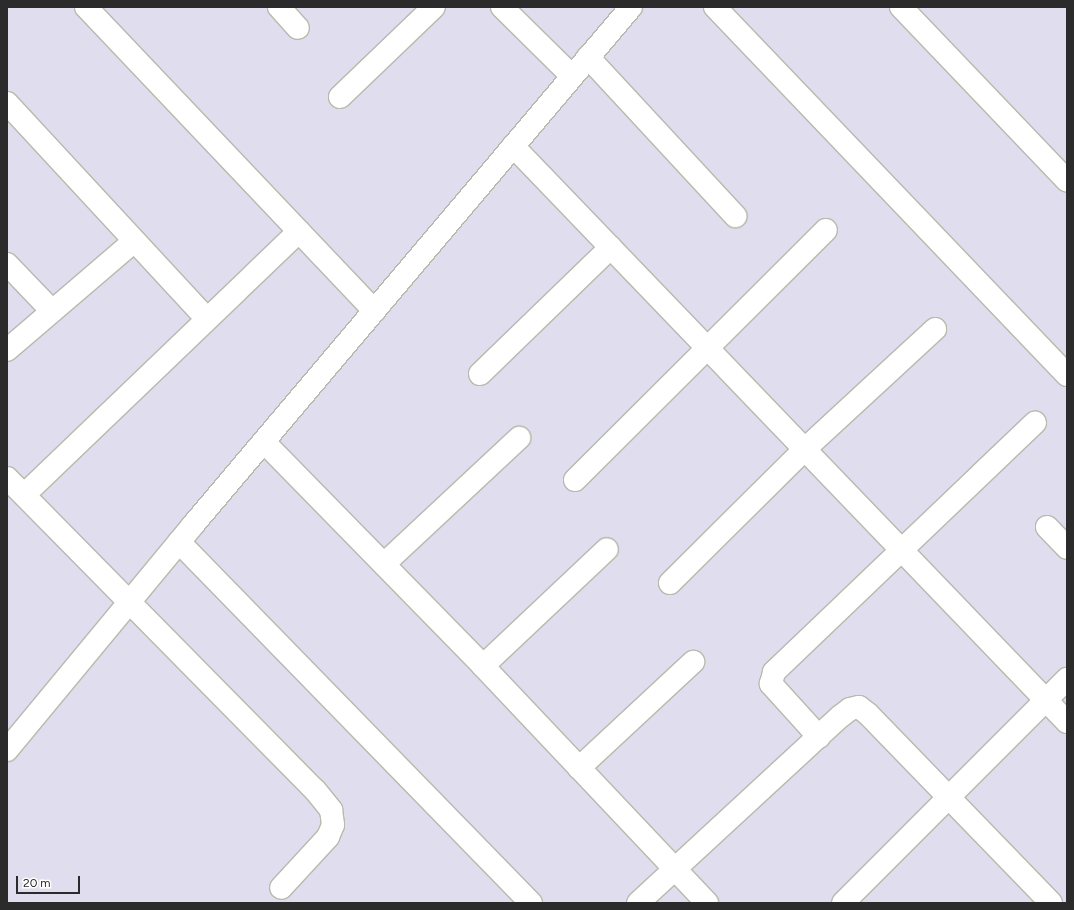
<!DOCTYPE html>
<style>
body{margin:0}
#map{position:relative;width:1074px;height:910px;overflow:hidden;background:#dfddee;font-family:Figtree,sans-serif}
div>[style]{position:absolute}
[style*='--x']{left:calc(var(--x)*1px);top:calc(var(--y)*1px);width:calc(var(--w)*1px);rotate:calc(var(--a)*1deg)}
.roads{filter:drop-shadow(1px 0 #b6bbad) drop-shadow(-1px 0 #b6bbad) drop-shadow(0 1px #b6bbad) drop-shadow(0 -1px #b6bbad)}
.minor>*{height:22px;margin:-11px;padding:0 11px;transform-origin:11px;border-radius:11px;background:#fff}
span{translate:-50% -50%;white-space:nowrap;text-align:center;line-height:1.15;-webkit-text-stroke:3.5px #fff;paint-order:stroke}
.frame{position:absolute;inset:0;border:8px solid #2b2b2b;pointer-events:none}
.scale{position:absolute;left:16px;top:876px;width:64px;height:18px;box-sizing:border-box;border:2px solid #2b2b2b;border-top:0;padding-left:5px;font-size:12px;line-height:14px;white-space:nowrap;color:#2b2b2b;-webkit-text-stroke:3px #fff;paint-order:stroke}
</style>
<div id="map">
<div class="roads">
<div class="minor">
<i style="--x:86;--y:7;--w:419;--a:46.5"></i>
<i style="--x:279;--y:7;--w:28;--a:48"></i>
<i style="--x:502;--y:7;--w:98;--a:44.6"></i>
<i style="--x:715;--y:7;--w:509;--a:46.27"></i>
<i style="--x:901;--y:7;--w:240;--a:46.3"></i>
<i style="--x:588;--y:57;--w:217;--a:47.2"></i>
<i style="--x:340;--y:97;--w:130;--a:-43.8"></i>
<i style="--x:7;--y:103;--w:294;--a:47.2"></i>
<i style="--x:513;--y:146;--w:799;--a:46.12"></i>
<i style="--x:7;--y:264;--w:65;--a:46.2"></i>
<i style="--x:7;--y:350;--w:167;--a:-40.6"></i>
<i style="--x:480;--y:374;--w:182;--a:-44.1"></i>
<i style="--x:264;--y:442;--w:313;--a:45.6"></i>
<i style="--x:483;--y:666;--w:326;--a:46.6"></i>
<i style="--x:7;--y:478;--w:438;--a:45.4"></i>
<i style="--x:315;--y:790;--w:26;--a:51"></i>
<i style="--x:331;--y:810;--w:15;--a:82"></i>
<i style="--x:333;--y:825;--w:13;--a:113"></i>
<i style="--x:328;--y:837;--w:69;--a:132.7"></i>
<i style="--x:575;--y:480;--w:354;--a:-44.9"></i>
<i style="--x:24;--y:495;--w:381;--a:-43.8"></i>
<i style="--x:1047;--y:527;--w:29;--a:46"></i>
<i style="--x:179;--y:542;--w:504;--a:45.72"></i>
<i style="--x:384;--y:564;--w:185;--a:-43"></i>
<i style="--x:670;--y:583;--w:190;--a:-44.8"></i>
<i style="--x:805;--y:449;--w:177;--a:-42.7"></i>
<i style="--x:483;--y:666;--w:170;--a:-43.3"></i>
<i style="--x:819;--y:737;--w:72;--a:-132.2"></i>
<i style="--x:771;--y:684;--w:12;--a:-76"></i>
<i style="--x:774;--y:672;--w:361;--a:-43.7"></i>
<i style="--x:7;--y:750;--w:292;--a:-50.4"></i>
<i style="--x:193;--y:525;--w:678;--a:-49.78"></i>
<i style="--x:579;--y:768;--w:156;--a:-42.9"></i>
<i style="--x:638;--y:903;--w:276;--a:-42.7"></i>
<i style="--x:841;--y:716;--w:11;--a:-38"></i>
<i style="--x:850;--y:709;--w:9;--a:-13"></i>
<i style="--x:859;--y:707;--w:11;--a:38"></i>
<i style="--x:868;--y:714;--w:263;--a:45.9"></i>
<i style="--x:843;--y:903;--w:317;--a:-45"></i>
</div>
</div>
<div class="frame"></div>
<div class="scale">20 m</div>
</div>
